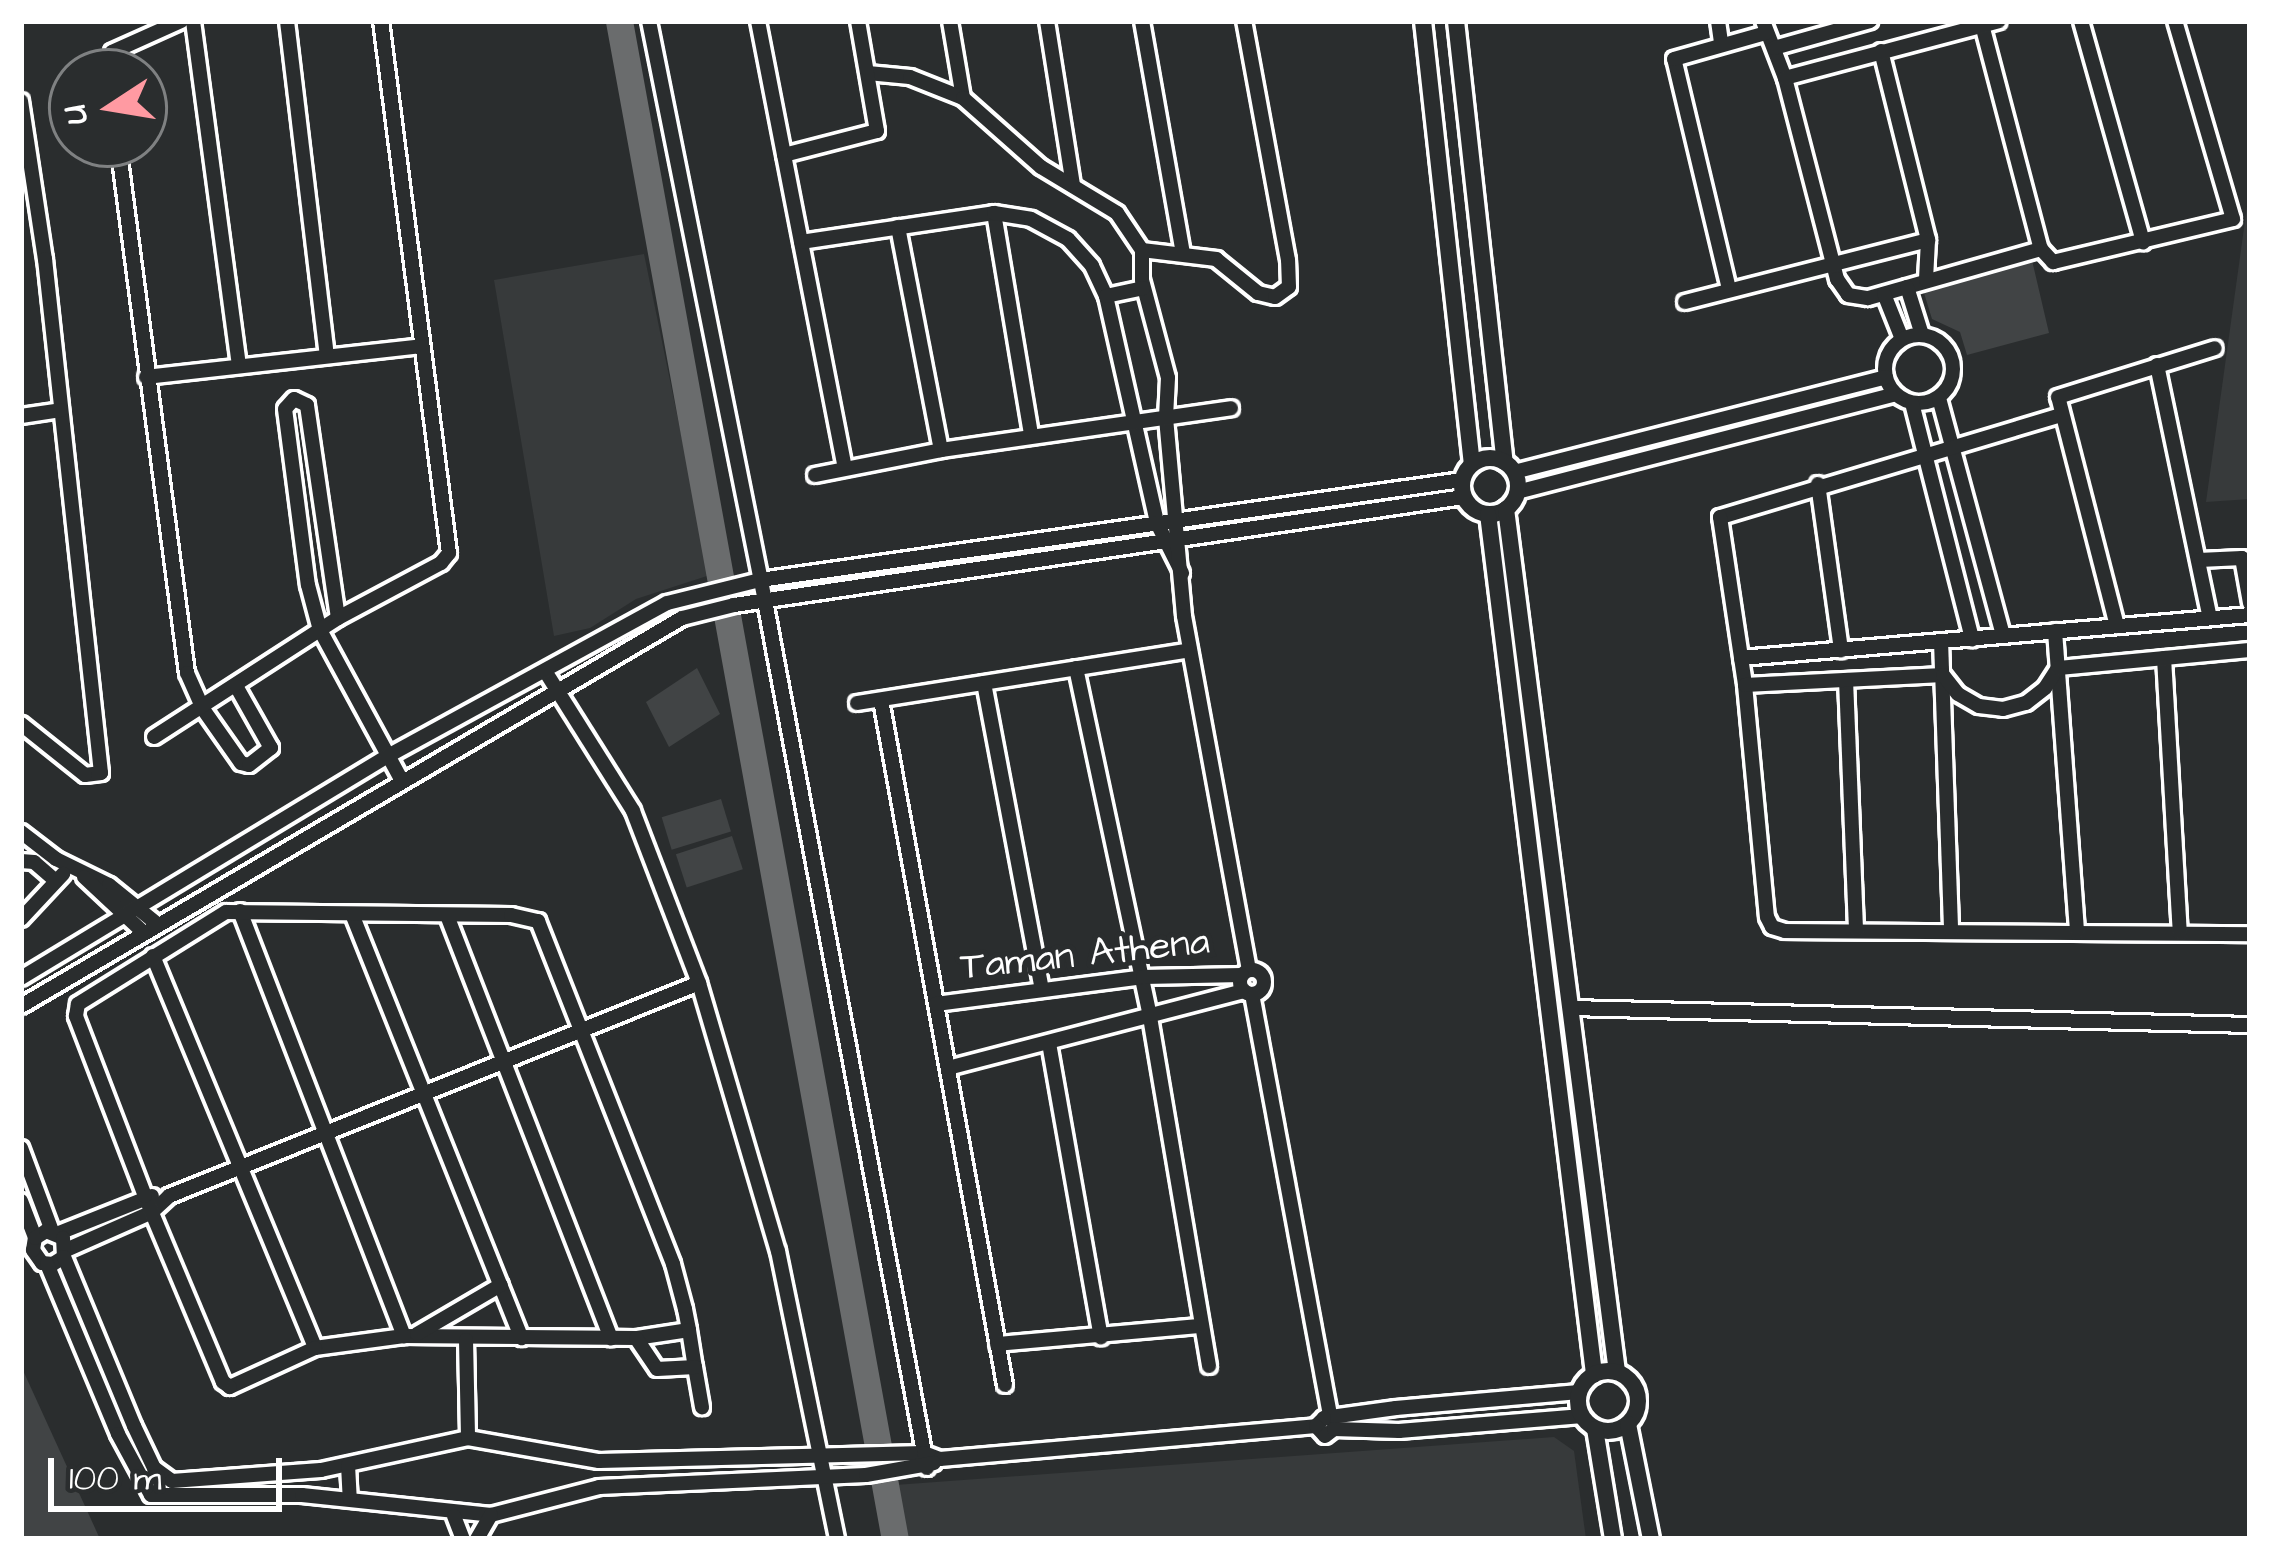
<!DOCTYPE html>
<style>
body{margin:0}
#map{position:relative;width:2271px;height:1560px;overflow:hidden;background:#2a2d2e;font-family:"Architects Daughter",sans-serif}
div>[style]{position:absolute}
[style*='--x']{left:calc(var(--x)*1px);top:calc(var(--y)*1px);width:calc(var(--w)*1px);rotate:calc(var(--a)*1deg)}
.built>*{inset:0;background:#373a3b}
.green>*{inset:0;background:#414445;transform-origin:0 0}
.river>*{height:27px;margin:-13.5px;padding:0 13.5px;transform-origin:13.5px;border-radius:13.5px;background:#6a6c6d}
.roads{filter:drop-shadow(3px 0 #fff) drop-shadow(-3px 0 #fff) drop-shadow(0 3px #fff) drop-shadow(0 -3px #fff)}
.minor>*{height:14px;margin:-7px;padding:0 7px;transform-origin:7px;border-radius:7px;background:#2a2d2e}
.minor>.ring{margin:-7px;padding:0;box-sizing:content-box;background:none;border:14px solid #2a2d2e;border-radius:50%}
.tertiary>*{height:16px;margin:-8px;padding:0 8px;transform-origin:8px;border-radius:8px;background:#2a2d2e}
.tertiary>.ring{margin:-8px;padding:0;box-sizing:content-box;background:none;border:16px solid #2a2d2e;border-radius:50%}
span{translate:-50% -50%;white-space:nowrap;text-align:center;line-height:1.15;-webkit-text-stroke:10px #2a2d2e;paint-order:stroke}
.street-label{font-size:39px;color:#fff}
.frame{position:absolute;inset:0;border:24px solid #fff;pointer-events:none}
.north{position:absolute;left:48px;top:48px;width:120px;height:120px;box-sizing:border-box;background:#2a2d2e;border:3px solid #7f8182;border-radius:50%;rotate:258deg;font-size:33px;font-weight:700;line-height:48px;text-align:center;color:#fff}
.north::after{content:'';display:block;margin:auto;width:42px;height:54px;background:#ff9aa2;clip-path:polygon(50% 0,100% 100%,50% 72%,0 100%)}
.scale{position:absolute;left:48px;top:1458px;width:234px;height:54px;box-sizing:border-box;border:6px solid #fff;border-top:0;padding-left:15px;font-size:36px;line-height:42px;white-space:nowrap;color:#fff;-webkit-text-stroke:9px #2a2d2e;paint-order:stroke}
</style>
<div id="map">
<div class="built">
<i style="clip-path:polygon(2250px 185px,2250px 499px,2206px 502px)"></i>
<i style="clip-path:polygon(644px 254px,710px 575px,636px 599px,590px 628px,554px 636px,494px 280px)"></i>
<i style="clip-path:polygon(1554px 1437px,1574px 1451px,1586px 1539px,904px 1539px,895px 1485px)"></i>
</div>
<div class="green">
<i style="clip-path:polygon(2031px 256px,2049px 333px,1967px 355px,1960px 332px,1932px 319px,1924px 293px)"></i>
<i style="clip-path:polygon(697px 668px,720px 714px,669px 747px,646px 702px)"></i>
<i style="left:721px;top:799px;width:34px;height:62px;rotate:73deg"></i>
<i style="left:732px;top:836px;width:35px;height:59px;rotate:72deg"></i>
<i style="clip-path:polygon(21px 1366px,100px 1539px,21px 1539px)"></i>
</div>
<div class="river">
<i style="--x:619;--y:21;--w:1543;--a:79.7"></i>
</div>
<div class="roads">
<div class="minor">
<i style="--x:193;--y:21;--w:348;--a:82.4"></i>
<i style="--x:287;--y:21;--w:337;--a:83.2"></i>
<i style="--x:649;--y:21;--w:591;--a:78.69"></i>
<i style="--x:765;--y:601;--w:882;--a:79.42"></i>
<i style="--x:758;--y:21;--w:455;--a:79"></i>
<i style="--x:950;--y:21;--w:78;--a:80.4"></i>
<i style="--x:1047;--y:21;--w:167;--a:81"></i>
<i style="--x:1142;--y:21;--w:236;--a:80"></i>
<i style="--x:1718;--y:21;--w:22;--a:82"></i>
<i style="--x:1763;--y:21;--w:61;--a:68.9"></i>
<i style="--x:1785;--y:78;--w:208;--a:75.5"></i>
<i style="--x:1837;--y:279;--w:19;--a:55"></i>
<i style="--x:1848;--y:295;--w:20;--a:9"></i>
<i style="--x:1868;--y:298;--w:180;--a:-15.8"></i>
<i style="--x:1981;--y:21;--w:236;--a:75.3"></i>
<i style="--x:2041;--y:249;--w:18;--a:47"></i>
<i style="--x:2053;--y:262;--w:185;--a:-13.4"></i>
<i style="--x:2233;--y:219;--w:206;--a:-106.3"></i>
<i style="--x:2081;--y:21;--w:230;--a:74.3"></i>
<i style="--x:1774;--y:48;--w:100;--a:-15.7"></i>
<i style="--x:1881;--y:51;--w:195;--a:76"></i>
<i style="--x:1928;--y:240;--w:40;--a:92.9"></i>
<i style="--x:109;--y:72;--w:20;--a:-81"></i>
<i style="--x:112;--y:52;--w:76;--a:-24.2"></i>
<i style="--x:868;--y:73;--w:42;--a:5.4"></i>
<i style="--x:910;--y:77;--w:57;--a:21.6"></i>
<i style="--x:963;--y:98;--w:104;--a:41.5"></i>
<i style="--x:1041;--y:167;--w:89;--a:31.2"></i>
<i style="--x:1117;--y:213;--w:45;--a:56"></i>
<i style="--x:1142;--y:250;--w:75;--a:6.9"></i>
<i style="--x:1216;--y:259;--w:54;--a:39"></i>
<i style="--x:1258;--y:293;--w:17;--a:13"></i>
<i style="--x:1275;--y:297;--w:17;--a:-36"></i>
<i style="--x:1289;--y:287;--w:27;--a:-92"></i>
<i style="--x:1288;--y:260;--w:243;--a:-100.4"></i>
<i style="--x:1785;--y:78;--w:221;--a:-14.9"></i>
<i style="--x:21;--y:101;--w:160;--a:81.4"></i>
<i style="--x:45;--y:259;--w:517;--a:83.78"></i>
<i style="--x:101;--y:773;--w:16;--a:173"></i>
<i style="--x:85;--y:775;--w:82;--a:-141.4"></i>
<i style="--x:118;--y:144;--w:533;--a:82.57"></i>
<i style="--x:187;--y:673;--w:39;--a:66"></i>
<i style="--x:203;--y:709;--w:66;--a:54.9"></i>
<i style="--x:241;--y:763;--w:8;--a:14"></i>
<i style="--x:249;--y:765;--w:28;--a:-38"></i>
<i style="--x:271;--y:748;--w:71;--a:-119.4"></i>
<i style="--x:784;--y:155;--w:96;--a:-14.5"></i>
<i style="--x:877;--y:131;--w:112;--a:-99.8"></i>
<i style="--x:994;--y:213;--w:225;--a:80.5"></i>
<i style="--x:898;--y:227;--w:227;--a:79.1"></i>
<i style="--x:801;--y:242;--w:195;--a:-8.5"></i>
<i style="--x:994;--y:213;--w:37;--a:9"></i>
<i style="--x:1031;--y:219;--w:42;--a:28.4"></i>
<i style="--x:1068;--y:239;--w:36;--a:48"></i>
<i style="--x:1092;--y:266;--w:33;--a:65"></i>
<i style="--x:1106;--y:296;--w:233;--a:77.3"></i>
<i style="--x:1157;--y:523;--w:56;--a:63.4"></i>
<i style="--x:1142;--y:250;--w:30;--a:90"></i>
<i style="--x:1142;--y:280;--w:101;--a:75.1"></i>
<i style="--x:1168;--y:378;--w:40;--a:92.9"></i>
<i style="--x:1166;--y:418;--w:199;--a:84.8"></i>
<i style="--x:1184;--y:616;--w:359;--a:79.6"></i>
<i style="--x:1907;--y:287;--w:50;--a:72.6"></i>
<i style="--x:1729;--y:289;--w:236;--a:-103.4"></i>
<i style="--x:1674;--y:59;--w:96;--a:-15.8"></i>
<i style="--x:1884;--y:294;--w:48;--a:68.2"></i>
<i style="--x:1106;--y:296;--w:38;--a:-12"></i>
<i style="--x:1685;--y:302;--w:251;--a:-14.3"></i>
<i class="ring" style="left:1885px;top:335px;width:54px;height:54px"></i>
<i style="--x:2157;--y:365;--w:258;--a:78.2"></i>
<i style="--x:146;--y:377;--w:277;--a:-6.4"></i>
<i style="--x:1939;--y:398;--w:246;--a:74.9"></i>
<i style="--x:1912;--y:403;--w:244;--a:75.7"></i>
<i style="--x:2061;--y:415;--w:356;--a:163.3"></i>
<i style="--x:1720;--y:517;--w:170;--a:81.5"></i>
<i style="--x:1745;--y:685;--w:233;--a:84.6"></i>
<i style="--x:1767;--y:917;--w:11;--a:63"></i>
<i style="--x:1772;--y:927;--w:14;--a:17"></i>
<i style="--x:1785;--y:931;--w:465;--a:0.4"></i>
<i style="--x:21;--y:416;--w:40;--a:-8.5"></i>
<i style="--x:1514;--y:472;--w:384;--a:-14.3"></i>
<i style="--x:815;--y:475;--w:128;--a:-11.2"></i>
<i style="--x:941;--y:450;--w:293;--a:-8.2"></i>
<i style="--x:1818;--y:484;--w:168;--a:82.1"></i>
<i style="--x:1517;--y:492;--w:390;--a:-14.5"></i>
<i style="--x:2199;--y:560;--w:43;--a:-2.7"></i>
<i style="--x:2242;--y:558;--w:46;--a:79.9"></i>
<i style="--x:338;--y:618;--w:215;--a:-98.3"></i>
<i style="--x:307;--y:405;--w:14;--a:-155"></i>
<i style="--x:294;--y:399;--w:13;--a:132"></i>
<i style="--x:285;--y:409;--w:177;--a:82.6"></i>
<i style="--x:308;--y:585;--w:47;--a:75.1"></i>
<i style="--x:320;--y:630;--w:170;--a:61.5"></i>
<i style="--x:2117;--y:626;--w:236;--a:-104.4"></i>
<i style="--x:2058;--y:397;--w:164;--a:-17.3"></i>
<i style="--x:2055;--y:631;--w:302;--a:85.8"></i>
<i style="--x:1941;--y:641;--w:290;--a:88"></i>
<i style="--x:1741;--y:658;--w:511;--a:-4.83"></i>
<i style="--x:2164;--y:658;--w:275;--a:86.7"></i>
<i style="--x:1076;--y:668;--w:357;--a:78"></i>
<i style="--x:1150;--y:1017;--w:354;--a:80.4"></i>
<i style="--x:545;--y:671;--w:165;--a:57.8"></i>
<i style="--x:633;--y:811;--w:184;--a:69"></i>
<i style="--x:699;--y:983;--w:279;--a:73.6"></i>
<i style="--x:778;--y:1251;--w:294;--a:78.4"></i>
<i style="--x:1846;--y:680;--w:249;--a:87.7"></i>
<i style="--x:984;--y:683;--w:311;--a:79.3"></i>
<i style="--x:1745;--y:685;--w:198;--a:-2.9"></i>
<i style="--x:1943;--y:675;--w:24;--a:52"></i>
<i style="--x:1958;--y:694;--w:24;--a:30"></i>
<i style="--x:1979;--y:706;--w:24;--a:7"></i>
<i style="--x:2003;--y:709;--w:24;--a:-15"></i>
<i style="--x:2026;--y:703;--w:24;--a:-38"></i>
<i style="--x:2045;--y:688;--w:24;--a:-57"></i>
<i style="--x:2058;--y:668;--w:193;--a:-5.4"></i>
<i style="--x:881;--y:700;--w:696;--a:79.74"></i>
<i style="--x:857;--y:703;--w:337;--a:-9"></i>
<i style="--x:154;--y:737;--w:219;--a:-32.9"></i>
<i style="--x:338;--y:618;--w:117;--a:-28.1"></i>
<i style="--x:441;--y:563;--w:13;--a:-51"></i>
<i style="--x:449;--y:553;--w:536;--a:-97.28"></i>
<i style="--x:21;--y:832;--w:44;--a:37.6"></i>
<i style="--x:56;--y:859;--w:59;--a:26.1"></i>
<i style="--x:109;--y:885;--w:60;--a:39"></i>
<i style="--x:21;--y:861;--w:13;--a:4"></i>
<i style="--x:34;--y:862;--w:29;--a:41"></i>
<i style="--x:84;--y:877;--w:79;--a:43"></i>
<i style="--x:240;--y:911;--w:456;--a:68.9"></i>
<i style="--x:352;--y:914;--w:457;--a:68.2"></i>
<i style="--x:448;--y:918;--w:451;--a:68.8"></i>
<i style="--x:21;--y:919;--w:62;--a:-47"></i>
<i style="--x:153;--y:956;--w:424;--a:67.5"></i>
<i class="ring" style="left:1240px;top:970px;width:10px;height:10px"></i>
<i style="--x:21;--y:978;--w:427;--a:-31.2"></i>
<i style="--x:386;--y:757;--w:320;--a:-28.7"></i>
<i style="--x:667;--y:603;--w:96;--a:-13.9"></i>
<i style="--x:760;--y:580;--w:709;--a:-8.11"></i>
<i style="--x:1252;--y:994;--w:433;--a:79.5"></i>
<i style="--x:936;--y:1004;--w:209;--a:-7.4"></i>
<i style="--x:1143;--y:977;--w:99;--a:-1.2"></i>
<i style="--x:21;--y:1006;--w:766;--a:-30.41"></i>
<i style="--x:682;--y:618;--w:54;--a:-14"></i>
<i style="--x:734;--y:605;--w:738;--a:-8.42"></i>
<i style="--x:1570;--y:1008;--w:680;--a:1.43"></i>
<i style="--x:1049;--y:1043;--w:299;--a:80"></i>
<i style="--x:948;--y:1068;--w:306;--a:-14.6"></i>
<i style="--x:21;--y:1148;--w:89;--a:69.5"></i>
<i style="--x:21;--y:1201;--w:40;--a:69"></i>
<i style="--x:59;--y:1233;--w:100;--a:-21.7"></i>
<i style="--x:66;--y:1250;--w:94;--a:-23.8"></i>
<i style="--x:152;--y:1212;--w:23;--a:-43"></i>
<i style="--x:169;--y:1196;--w:571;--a:-21.89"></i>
<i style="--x:64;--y:1257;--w:13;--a:148"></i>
<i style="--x:53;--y:1264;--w:11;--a:-175"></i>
<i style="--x:42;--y:1263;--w:16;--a:-125"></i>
<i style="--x:33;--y:1250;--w:12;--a:-81"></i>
<i style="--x:35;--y:1238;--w:13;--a:-32"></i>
<i style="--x:46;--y:1231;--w:18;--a:22"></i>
<i style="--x:63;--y:1238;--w:19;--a:87"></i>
<i style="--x:64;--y:1257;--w:183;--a:67.5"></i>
<i style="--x:134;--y:1426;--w:47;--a:64.5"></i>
<i style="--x:154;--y:1468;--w:22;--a:36"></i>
<i style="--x:172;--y:1481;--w:149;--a:-4.2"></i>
<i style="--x:321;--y:1470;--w:150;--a:-12.3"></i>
<i style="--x:468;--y:1438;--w:133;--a:10"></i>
<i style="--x:599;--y:1461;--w:325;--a:-1.4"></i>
<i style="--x:924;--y:1453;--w:17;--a:21"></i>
<i style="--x:940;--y:1459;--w:377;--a:-5"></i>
<i style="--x:47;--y:1264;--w:184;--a:67.3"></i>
<i style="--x:118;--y:1434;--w:69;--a:61.6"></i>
<i style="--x:151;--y:1495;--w:151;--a:0"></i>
<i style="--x:302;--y:1495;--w:190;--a:6"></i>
<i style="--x:491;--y:1515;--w:112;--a:-14.5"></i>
<i style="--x:599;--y:1487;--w:267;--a:-2.6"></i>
<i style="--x:866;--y:1475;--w:69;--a:-10"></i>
<i style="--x:689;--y:1330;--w:54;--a:171.4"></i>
<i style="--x:636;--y:1338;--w:232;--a:-179.5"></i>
<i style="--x:404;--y:1336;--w:90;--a:172.3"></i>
<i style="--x:315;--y:1348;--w:94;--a:155.4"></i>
<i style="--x:230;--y:1387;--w:9;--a:-144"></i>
<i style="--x:223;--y:1382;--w:202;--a:-112.8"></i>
<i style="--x:145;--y:1196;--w:193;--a:-111"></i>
<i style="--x:76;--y:1016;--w:12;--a:-81"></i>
<i style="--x:78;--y:1004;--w:174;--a:-31.9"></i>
<i style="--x:226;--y:912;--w:285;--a:0.6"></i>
<i style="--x:511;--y:915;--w:28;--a:13"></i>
<i style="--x:538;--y:921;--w:369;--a:68.5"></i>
<i style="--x:673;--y:1264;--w:47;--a:75.1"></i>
<i style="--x:685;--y:1309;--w:21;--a:79"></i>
<i style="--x:689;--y:1330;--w:37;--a:81"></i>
<i style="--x:695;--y:1367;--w:41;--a:80.1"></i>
<i style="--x:417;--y:1334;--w:97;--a:-30.3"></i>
<i style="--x:636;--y:1338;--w:37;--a:56"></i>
<i style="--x:657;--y:1369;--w:38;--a:-3"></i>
<i style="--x:466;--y:1340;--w:98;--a:88.8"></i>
<i style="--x:997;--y:1344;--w:204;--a:-5.1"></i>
<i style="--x:1579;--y:1392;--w:184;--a:175"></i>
<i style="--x:1396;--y:1408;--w:73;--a:172.1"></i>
<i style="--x:1324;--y:1418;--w:11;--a:135"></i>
<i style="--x:1316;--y:1426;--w:13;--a:48"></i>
<i style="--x:1325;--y:1436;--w:11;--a:-38"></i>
<i style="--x:1334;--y:1429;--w:65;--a:1.8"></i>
<i style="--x:1399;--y:1431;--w:184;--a:-4.7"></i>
<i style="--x:348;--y:1465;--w:34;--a:87"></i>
<i style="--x:454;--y:1516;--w:25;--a:69"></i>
<i style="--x:477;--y:1539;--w:28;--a:-60"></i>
</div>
<div class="tertiary">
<i style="--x:1423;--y:21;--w:446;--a:83.7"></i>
<i style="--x:1456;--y:21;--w:444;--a:83.7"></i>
<i class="ring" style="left:1462px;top:458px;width:40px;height:40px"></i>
<i style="--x:1506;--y:509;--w:870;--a:82.67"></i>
<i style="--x:1488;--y:514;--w:867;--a:82.97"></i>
<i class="ring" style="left:1578px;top:1371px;width:44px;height:44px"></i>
<i style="--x:1628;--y:1424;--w:117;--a:78.7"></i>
<i style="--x:1595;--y:1429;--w:111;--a:80.7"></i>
</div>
</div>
<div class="street-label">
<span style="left:1085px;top:955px;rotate:-6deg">Taman Athena</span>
</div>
<div class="frame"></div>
<div class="north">U</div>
<div class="scale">100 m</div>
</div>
